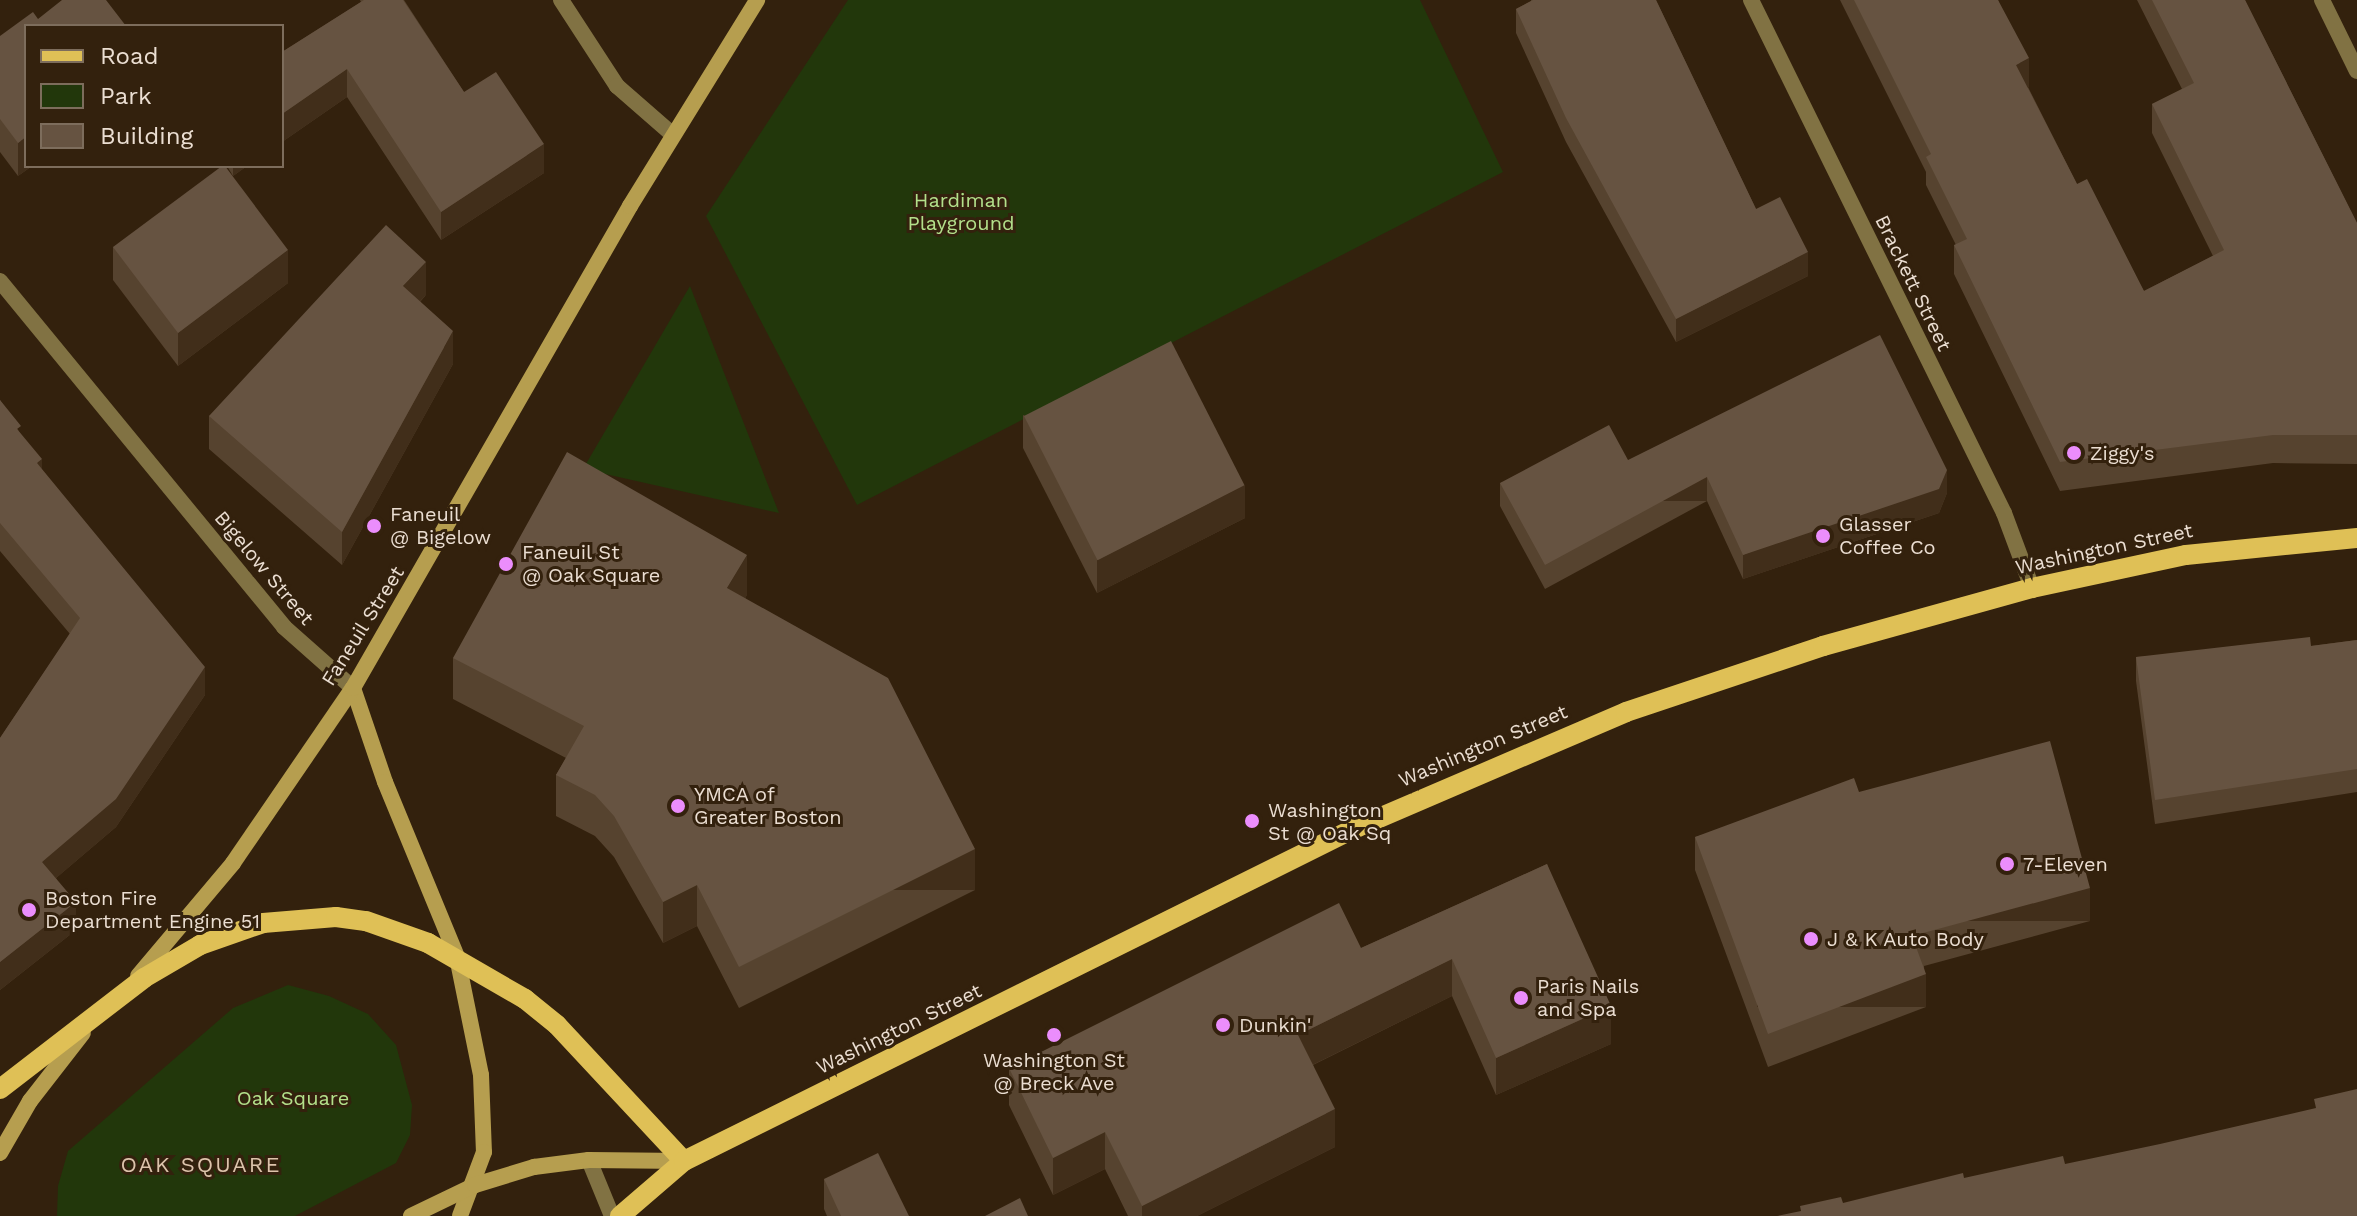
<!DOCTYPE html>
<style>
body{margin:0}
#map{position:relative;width:2357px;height:1216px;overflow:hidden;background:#33210d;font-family:"Work Sans",sans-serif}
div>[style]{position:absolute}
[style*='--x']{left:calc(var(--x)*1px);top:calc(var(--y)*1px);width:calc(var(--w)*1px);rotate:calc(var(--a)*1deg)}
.green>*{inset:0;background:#22370b}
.street>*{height:16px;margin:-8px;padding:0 8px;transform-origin:8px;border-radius:8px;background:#817243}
.secondary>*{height:16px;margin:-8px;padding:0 8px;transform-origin:8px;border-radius:8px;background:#b69e4f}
.primary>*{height:20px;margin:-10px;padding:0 10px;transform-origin:10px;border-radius:10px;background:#dfc056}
.wall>*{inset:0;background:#56432f}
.shaded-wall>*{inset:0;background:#412e1a;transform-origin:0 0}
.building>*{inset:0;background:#665341;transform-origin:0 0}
.dots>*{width:22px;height:22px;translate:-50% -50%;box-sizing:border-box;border:4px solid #33210d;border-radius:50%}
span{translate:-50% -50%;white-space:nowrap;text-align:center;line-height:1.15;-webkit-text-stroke:6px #33210d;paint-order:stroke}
.park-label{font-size:20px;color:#b3e08b}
.street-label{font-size:20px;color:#ebded2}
.poi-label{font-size:20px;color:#ebded2}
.left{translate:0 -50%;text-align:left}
.neighbourhood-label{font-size:22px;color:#dcc3ab;letter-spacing:2px}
.legend{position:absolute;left:24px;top:24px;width:260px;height:144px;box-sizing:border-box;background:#33210d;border:2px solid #7d6d5c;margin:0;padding:10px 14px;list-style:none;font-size:24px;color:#ebded2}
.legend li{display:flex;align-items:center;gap:16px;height:40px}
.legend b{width:40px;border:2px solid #7d6d5c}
</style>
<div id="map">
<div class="green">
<i style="clip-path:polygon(848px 0,1420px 0,1503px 172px,857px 505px,706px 216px)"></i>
<i style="clip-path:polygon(690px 286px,779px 513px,583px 469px)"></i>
<i style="clip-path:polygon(288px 985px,329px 996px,368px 1014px,396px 1045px,412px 1105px,410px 1135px,396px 1163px,295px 1216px,57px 1216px,58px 1186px,68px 1151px,233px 1008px)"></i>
</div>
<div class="street">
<i style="--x:561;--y:0;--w:103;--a:56.9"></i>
<i style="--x:617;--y:86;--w:73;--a:41.1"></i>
<i style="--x:1751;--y:0;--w:572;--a:63.75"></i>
<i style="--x:2004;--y:513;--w:80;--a:69.5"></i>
<i style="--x:2322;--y:0;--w:79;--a:63.8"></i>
<i style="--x:0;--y:281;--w:448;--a:50.6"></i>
<i style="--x:284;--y:627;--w:92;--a:41.5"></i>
<i style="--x:589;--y:1160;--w:61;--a:67.7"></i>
</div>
<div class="secondary">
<i style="--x:353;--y:688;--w:99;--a:71.2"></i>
<i style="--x:385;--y:782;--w:189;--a:67.6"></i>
<i style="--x:457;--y:957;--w:120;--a:78.5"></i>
<i style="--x:481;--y:1075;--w:77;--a:87.8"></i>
<i style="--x:484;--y:1152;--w:68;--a:110.6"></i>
<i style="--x:138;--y:976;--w:148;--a:-49.9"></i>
<i style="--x:233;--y:863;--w:212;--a:-55.6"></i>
<i style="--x:353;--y:688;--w:556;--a:-60.11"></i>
<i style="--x:630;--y:206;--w:242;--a:-58.3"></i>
<i style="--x:0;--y:1153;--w:60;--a:-60"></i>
<i style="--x:30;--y:1101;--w:86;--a:-52.1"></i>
<i style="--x:411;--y:1216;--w:71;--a:-25.8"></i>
<i style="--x:475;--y:1185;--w:62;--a:-17"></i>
<i style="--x:534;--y:1167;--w:55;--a:-7.3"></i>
<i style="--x:589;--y:1160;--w:95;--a:0.6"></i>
</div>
<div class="primary">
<i style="--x:0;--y:1089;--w:182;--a:-37.6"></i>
<i style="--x:144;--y:978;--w:65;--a:-30.5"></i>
<i style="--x:200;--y:945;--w:67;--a:-19.2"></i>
<i style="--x:263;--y:923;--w:73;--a:-4.7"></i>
<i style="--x:336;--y:917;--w:30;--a:8"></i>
<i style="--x:366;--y:921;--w:66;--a:19.5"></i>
<i style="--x:428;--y:943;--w:112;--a:30"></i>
<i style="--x:525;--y:999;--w:41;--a:39.1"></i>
<i style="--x:557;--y:1025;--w:186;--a:47"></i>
<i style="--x:620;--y:1216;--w:84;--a:-40.7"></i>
<i style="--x:684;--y:1161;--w:745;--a:-26.39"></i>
<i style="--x:1351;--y:830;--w:299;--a:-23.2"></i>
<i style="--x:1626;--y:712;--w:208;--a:-18.5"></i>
<i style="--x:1823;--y:646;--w:217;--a:-15.5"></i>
<i style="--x:2032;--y:588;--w:157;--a:-12.1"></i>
<i style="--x:2186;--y:555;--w:172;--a:-5.7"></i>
</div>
<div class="wall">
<i style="clip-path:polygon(360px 0,404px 0,464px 92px,544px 173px,441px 240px,347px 97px,282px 142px,282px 52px,361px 2px)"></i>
<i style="clip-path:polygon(1531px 0,1656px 0,1756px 209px,1808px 276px,1676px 342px,1566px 142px,1516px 33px,1516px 9px,1531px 1px)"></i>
<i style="clip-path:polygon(1840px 0,1998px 0,2028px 87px,2077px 184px,2144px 291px,2213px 256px,2152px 133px,2152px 104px,2182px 89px,2137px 0,2245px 0,2357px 223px,2357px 464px,2273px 463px,2060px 491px,1954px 274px,1954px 245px,1956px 245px,1926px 185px,1926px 172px)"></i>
<i style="clip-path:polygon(0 36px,26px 166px,32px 166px,18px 176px,0 152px)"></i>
<i style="clip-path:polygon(227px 166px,247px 166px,233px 176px)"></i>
<i style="clip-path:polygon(113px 247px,288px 283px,178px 366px,113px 280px)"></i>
<i style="clip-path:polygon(426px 295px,420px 302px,453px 364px,342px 565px,209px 449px,209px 416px)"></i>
<i style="clip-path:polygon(0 400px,42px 470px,205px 695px,116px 827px,56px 878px,76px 930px,0 990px,0 738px,70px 634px,0 551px)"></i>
<i style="clip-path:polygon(1023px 415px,1245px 518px,1097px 593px,1023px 448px)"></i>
<i style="clip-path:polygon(1628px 460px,1947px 493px,1939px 513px,1743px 579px,1707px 501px,1545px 589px,1500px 506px,1500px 483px)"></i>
<i style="clip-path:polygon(747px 595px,745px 598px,975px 890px,739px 1008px,697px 926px,663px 943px,614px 857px,595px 836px,556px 816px,556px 775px,566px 758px,453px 699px,453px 658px)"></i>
<i style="clip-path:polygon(2357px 640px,2357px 792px,2155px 824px,2136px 681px,2136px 657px,2311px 646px)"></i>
<i style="clip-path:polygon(1859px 792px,2090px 921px,1924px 966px,1926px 1007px,1768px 1067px,1695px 870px,1695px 837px)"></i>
<i style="clip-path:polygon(1547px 864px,1611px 1044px,1496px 1095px,1452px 996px,1313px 1065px,1335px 1147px,1197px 1216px,1128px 1216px,1105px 1169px,1053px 1195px,1009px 1105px,1009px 1068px,1361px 948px)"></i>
<i style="clip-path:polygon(824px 1179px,909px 1216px,827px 1216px,824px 1209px)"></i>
</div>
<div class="shaded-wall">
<i style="clip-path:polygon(2029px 58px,2029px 87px,2016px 93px,2016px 65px)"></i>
<i style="clip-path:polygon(347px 69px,347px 97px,282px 142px,282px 114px)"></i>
<i style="clip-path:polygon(26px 137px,26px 166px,32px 166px,18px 176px,18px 143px)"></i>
<i style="clip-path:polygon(544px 144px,544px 173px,441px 240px,441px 212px)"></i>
<i style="clip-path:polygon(233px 166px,247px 166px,233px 176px)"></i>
<i style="clip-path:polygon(288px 250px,288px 283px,178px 366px,178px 333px)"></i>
<i style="clip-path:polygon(1808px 252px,1808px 276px,1676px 342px,1676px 319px)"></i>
<i style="clip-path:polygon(426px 262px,426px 295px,403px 319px,403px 286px)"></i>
<i style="clip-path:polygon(453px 331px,453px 364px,342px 565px,342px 532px)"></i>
<i style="clip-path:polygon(42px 459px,42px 487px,37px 463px)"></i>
<i style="clip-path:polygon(1947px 470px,1947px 493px,1939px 513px,1743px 579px,1743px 555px)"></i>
<i style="left:1707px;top:477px;width:24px;height:184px;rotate:90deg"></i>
<i style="clip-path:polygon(1245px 485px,1245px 518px,1097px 593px,1097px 560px)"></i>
<i style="clip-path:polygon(747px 555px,747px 595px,727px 628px,727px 588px)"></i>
<i style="clip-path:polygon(205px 667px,205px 695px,116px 827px,42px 890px,42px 862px)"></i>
<i style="left:975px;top:849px;width:41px;height:264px;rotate:90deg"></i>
<i style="clip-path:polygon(697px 885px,697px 926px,663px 943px,663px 902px)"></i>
<i style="left:2090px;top:888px;width:33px;height:184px;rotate:90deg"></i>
<i style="clip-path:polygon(76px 902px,76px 930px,0 990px,0 962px)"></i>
<i style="clip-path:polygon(1452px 959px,1452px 996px,1298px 1072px,1298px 1035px)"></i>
<i style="left:1926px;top:974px;width:33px;height:169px;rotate:90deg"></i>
<i style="clip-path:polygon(1611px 1006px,1611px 1044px,1496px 1095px,1496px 1058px)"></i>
<i style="clip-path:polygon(1335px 1109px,1335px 1147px,1197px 1216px,1142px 1216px,1142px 1206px)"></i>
<i style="clip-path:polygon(1105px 1132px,1105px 1169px,1053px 1195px,1053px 1158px)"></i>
</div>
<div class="building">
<i style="clip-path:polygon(62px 0,106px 0,126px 26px,26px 26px,26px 137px,18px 143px,0 119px,0 36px,33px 12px,38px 19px)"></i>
<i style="clip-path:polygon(364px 0,403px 0,464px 92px,496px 72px,544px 144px,441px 212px,347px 69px,282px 114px,282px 52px)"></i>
<i style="clip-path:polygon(1533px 0,1656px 0,1756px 209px,1780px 197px,1808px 252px,1676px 319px,1566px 118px,1516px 9px)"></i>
<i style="clip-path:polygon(1854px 0,1998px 0,2029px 58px,2016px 65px,2077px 184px,2087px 179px,2144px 291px,2224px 250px,2152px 104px,2194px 83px,2152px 0,2245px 0,2357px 223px,2357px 435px,2273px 435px,2060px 462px,1954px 245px,1967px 239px,1926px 157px,1931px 154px)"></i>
<i style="clip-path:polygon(222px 166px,225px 166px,288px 250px,178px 333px,113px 247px)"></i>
<i style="clip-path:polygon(386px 225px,426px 262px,403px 286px,453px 331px,342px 532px,209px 416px)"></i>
<i style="clip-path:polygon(1880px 335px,1947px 470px,1939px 489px,1743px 555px,1707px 477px,1545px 565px,1500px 483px,1609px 425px,1628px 460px)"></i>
<i style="left:1171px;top:341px;width:162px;height:165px;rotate:63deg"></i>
<i style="clip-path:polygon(0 400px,21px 426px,17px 429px,42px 459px,37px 463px,205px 667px,116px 799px,42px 862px,76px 902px,0 962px,0 738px,80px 618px,0 523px)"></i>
<i style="clip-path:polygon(567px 452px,747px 555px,727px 588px,888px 678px,975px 849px,739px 967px,697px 885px,663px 902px,614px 816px,595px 795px,556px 775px,584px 726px,453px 658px)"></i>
<i style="clip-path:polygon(2310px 637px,2311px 646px,2357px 640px,2357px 769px,2155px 800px,2136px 657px)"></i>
<i style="clip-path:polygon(2050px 741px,2090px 888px,1912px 936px,1926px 974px,1768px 1034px,1695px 837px,1854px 778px,1859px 792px)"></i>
<i style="clip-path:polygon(1547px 864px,1611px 1006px,1496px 1058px,1452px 959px,1298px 1035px,1335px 1109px,1142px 1206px,1105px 1132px,1053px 1158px,1009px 1068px,1339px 903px,1361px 948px)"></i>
<i style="clip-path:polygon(2357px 1089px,2357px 1216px,1777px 1216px,1801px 1211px,1800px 1206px,1841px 1197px,1843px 1203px,1963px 1173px,1964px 1178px,2063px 1156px,2065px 1164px,2160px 1144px,2316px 1108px,2314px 1099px)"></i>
<i style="clip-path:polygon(878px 1153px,909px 1216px,841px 1216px,824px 1179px)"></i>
<i style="clip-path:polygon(1020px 1198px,1028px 1216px,985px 1216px)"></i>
</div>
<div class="dots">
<i style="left:2074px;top:453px;background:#eb8dfc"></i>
<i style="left:374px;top:526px;background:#eb8dfc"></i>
<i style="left:1823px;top:536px;background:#eb8dfc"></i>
<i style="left:506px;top:564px;background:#eb8dfc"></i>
<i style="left:678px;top:806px;background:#eb8dfc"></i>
<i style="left:1252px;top:821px;background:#eb8dfc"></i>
<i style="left:2007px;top:864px;background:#eb8dfc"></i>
<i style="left:29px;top:910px;background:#eb8dfc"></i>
<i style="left:1811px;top:939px;background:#eb8dfc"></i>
<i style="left:1521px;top:998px;background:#eb8dfc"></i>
<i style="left:1223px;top:1025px;background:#eb8dfc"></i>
<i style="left:1054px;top:1035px;background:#eb8dfc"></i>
</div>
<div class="park-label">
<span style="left:961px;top:212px">Hardiman<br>Playground</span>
<span style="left:293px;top:1098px">Oak Square</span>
</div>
<div class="street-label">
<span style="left:1913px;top:283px;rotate:64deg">Brackett Street</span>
<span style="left:2104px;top:549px;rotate:-12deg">Washington Street</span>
<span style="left:264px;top:568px;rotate:50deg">Bigelow Street</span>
<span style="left:363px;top:626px;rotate:-58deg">Faneuil Street</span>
<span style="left:1483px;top:746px;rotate:-23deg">Washington Street</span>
<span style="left:899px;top:1029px;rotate:-26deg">Washington Street</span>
</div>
<div class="poi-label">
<span class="left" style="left:2090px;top:453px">Ziggy's</span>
<span class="left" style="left:390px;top:526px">Faneuil<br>@ Bigelow</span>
<span class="left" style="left:1839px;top:536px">Glasser<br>Coffee Co</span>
<span class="left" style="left:522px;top:564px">Faneuil St<br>@ Oak Square</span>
<span class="left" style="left:694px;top:806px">YMCA of<br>Greater Boston</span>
<span class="left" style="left:1268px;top:822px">Washington<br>St @ Oak Sq</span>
<span class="left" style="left:2023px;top:864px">7-Eleven</span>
<span class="left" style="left:45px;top:910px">Boston Fire<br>Department Engine 51</span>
<span class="left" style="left:1827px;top:939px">J &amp; K Auto Body</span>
<span class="left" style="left:1537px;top:998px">Paris Nails<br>and Spa</span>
<span class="left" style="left:1239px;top:1025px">Dunkin'</span>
<span style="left:1054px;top:1072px">Washington St<br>@ Breck Ave</span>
</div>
<div class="neighbourhood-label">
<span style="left:201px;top:1165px">OAK SQUARE</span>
</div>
<ul class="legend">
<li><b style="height:10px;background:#dfc056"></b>Road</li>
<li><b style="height:22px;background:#22370b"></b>Park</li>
<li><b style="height:22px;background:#665341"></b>Building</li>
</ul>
</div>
